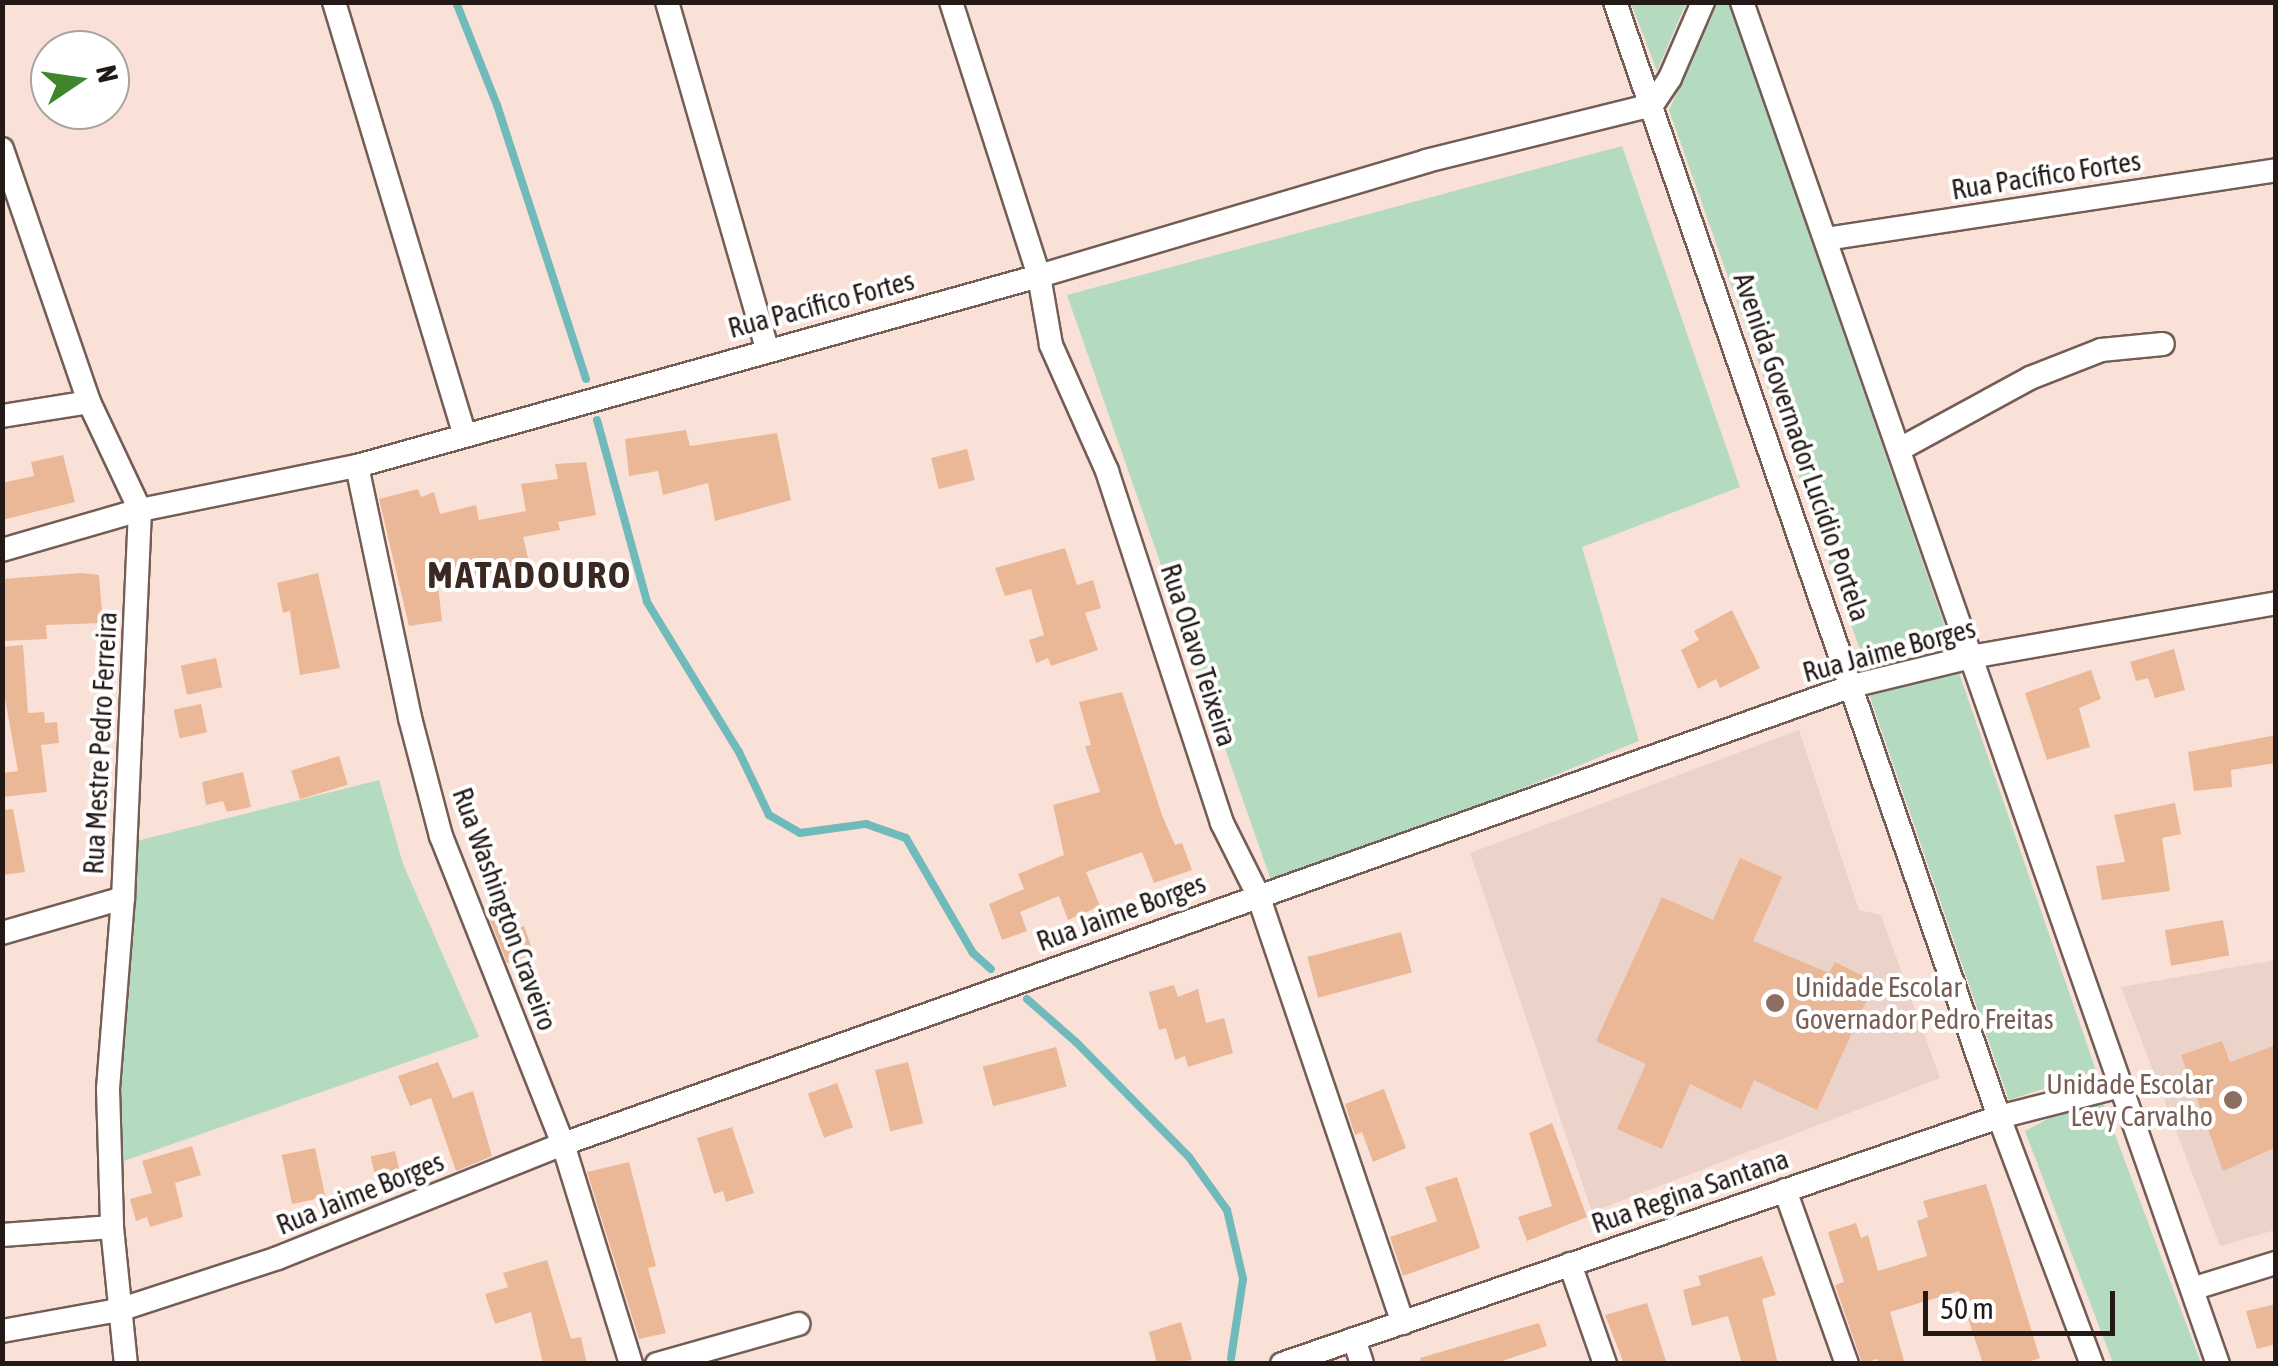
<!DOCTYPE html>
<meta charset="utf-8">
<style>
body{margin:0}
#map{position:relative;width:2278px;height:1366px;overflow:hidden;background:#fae1d7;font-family:"Asap Condensed",sans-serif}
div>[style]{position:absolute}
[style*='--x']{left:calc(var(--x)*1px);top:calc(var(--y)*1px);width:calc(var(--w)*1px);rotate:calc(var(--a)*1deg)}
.education>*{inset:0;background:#ebd3c9}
.green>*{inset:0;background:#b4dabf;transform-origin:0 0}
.stream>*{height:8px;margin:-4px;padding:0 4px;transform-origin:4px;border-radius:4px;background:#71babc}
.building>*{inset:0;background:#eab897;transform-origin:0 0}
.roads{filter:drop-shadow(2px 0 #735d55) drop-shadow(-2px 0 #735d55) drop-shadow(0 2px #735d55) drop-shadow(0 -2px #735d55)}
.minor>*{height:22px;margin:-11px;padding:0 11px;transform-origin:11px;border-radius:11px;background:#fff}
.dots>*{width:28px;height:28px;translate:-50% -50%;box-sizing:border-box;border:5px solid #fff;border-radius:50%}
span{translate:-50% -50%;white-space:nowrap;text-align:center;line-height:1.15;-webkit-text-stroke:8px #fff;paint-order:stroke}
.street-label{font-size:28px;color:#231a17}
.education-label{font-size:28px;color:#785e54}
.left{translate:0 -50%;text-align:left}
.right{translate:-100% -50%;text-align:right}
.district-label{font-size:38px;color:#3b2821;font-weight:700;letter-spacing:2.5px}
.frame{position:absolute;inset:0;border:5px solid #231a17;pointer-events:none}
.north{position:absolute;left:30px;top:30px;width:100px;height:100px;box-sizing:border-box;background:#fff;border:2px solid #a7a3a2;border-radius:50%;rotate:77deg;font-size:28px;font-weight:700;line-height:40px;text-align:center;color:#231a17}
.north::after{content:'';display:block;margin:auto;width:35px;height:45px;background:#3e852b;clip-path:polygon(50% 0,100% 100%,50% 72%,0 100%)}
.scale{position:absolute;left:1923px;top:1291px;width:192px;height:45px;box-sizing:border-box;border:5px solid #231a17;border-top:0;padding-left:12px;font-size:30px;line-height:35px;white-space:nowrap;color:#231a17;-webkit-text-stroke:8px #fff;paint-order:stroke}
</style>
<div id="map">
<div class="education">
<i style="clip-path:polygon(1799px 730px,1859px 910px,1881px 915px,1940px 1078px,1592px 1212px,1470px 853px)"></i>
<i style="clip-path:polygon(2275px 960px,2275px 1230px,2220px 1246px,2121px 987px)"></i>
</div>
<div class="green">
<i style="clip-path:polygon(1631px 3px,1686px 3px,1657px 71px)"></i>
<i style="clip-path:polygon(1718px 3px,1729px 3px,1951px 644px,1866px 667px,1669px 110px)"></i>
<i style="clip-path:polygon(1622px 146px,1740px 487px,1582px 547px,1639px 741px,1274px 889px,1067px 295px)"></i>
<i style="left:1955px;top:661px;width:433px;height:92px;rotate:71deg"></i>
<i style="clip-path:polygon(379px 780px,403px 864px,479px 1037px,121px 1162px,115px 1079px,133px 842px)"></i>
<i style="clip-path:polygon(2099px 1092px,2201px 1363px,2113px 1363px,2025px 1131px)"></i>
</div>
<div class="stream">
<i style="--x:456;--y:2;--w:111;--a:68.3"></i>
<i style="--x:497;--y:105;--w:288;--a:72"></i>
<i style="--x:597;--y:420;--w:189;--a:74.6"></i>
<i style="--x:647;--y:602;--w:176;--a:58.5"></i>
<i style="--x:739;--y:752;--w:70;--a:64.5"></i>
<i style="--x:769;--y:815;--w:36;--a:30"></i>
<i style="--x:800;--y:833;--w:67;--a:-7.8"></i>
<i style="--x:866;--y:824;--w:42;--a:19.3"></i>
<i style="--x:906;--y:838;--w:133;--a:59.8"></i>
<i style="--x:973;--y:953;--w:24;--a:42"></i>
<i style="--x:1027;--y:999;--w:65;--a:41.3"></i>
<i style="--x:1076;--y:1042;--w:161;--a:45.5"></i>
<i style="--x:1189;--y:1157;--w:65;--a:54.4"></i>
<i style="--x:1227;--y:1210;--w:71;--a:76.9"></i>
<i style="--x:1243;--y:1279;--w:80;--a:98.6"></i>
</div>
<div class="building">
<i style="clip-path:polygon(686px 430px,690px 446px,777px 433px,791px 500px,715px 521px,708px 483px,663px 495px,658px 471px,629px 476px,625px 439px)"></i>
<i style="left:967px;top:449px;width:32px;height:37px;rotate:76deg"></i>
<i style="clip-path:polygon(63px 455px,75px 502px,2px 520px,2px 483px,34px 476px,31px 462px)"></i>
<i style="clip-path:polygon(586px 462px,596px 515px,558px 522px,560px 530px,523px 537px,529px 562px,438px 586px,442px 621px,409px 626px,379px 499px,418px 489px,421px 497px,434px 492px,440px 514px,476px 505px,479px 520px,526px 511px,521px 484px,558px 479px,555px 464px)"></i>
<i style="clip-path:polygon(1065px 548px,1077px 585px,1093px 580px,1101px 608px,1085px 613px,1098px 650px,1051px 666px,1048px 658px,1036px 663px,1029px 640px,1044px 635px,1031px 589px,1005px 596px,995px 568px)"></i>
<i style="clip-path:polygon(82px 573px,99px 575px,103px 623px,46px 625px,47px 639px,4px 641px,2px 579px)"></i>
<i style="clip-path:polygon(318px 573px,340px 668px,300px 675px,290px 611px,283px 613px,277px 583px)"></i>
<i style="clip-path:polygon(1732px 610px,1760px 668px,1720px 688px,1716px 679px,1698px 689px,1681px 650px,1699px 640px,1694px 631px)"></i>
<i style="clip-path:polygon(23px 645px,28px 713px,44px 712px,45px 723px,57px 722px,59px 743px,41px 745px,47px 792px,2px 797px,2px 773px,18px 771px,4px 693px,2px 647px)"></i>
<i style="clip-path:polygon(2174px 649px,2185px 690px,2155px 698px,2148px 678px,2136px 681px,2130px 662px)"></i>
<i style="left:216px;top:658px;width:30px;height:36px;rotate:78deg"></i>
<i style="clip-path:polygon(2091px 670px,2101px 699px,2079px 708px,2090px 747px,2047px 760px,2025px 693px)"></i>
<i style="clip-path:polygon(1122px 692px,1162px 815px,1175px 845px,1182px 843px,1192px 870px,1154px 883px,1142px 852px,1086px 872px,1100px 906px,1068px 920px,1059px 896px,1020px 912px,1027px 931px,1002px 940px,989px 904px,1024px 889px,1018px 874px,1064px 855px,1053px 805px,1100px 792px,1085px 746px,1091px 745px,1079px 702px)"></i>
<i style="left:201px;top:704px;width:29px;height:28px;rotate:78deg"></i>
<i style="clip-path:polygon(2276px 735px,2276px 763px,2231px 770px,2232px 787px,2194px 791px,2188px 752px)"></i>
<i style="left:339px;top:756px;width:30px;height:50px;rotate:73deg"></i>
<i style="clip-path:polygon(243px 772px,251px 807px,227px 812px,223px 801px,206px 805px,202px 782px)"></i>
<i style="clip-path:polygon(2175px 803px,2181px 834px,2162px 838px,2170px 891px,2102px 900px,2096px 866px,2125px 862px,2114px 815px)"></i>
<i style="clip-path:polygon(13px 809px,25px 872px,2px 875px,2px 810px)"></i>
<i style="clip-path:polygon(1740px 858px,1782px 877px,1753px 941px,1829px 973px,1835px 962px,1875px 982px,1817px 1110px,1754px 1080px,1741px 1109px,1690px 1084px,1662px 1149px,1617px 1129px,1646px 1064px,1596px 1041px,1662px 897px,1713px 920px)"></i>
<i style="clip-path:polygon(506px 908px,514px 929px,524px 926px,534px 954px,507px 963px,488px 915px)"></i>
<i style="left:2223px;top:920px;width:36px;height:59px;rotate:80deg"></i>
<i style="left:1401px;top:932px;width:42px;height:97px;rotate:75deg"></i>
<i style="clip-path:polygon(1174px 985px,1178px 997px,1198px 989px,1206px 1023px,1224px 1018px,1233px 1053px,1188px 1067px,1185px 1056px,1175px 1060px,1166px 1028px,1159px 1030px,1149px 992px)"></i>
<i style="clip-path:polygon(2222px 1041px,2230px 1062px,2276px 1045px,2276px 1147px,2223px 1171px,2181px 1055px)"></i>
<i style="left:1056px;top:1047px;width:41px;height:76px;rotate:75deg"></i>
<i style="clip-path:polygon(438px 1062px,453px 1098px,473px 1091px,492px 1156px,456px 1171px,431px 1098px,410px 1106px,398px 1076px)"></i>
<i style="left:908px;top:1062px;width:63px;height:34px;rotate:76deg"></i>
<i style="left:837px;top:1083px;width:47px;height:31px;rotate:70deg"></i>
<i style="clip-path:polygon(1384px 1089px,1406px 1148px,1373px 1162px,1362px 1132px,1355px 1135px,1345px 1104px)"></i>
<i style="clip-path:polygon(1552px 1123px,1587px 1217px,1527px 1241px,1518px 1217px,1552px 1206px,1529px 1133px)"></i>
<i style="clip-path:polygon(732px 1127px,754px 1193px,726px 1202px,723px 1191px,714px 1194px,697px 1138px)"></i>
<i style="clip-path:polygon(192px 1146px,201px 1175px,175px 1183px,183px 1217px,150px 1227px,147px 1217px,136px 1221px,130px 1199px,152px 1193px,142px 1161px)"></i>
<i style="left:315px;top:1148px;width:50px;height:34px;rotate:78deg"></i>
<i style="left:395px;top:1151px;width:36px;height:25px;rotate:77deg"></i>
<i style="clip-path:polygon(629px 1162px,656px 1266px,648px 1268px,666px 1333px,639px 1339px,587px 1172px)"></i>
<i style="clip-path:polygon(1457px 1177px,1480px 1248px,1403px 1276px,1390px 1237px,1437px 1221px,1425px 1187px)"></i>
<i style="clip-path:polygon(1986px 1184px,2040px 1358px,2022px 1364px,1983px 1364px,1959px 1291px,1890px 1312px,1905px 1364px,1879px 1364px,1878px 1359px,1862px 1363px,1835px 1285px,1844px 1282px,1828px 1232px,1856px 1223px,1861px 1238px,1868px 1235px,1878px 1271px,1927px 1256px,1917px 1221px,1928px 1217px,1923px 1201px)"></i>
<i style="clip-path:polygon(1762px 1256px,1776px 1295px,1762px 1299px,1778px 1364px,1742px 1364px,1728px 1316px,1692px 1326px,1683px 1290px,1701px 1285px,1698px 1276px)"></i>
<i style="clip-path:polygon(547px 1260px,571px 1339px,581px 1337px,587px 1364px,543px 1364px,531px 1312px,495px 1324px,485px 1294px,508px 1287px,503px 1273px)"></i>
<i style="clip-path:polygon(1647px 1303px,1667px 1364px,1624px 1364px,1605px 1315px)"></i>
<i style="clip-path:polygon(2276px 1304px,2276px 1344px,2257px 1349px,2246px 1311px)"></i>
<i style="clip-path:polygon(1181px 1322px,1192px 1360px,1157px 1364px,1149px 1332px)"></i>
<i style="clip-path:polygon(1539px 1323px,1547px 1346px,1493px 1364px,1421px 1364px,1420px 1358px)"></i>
</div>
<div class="roads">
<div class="minor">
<i style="--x:334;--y:2;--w:452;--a:73.2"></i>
<i style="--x:667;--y:2;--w:361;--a:73.9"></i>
<i style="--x:951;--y:2;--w:288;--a:72.2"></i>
<i style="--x:1039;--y:276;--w:70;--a:80.1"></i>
<i style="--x:1051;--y:345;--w:138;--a:66"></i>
<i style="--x:1107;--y:471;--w:370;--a:71.9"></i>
<i style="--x:1222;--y:823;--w:80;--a:63.4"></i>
<i style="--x:1258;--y:895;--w:452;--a:71.3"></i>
<i style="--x:1615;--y:2;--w:1179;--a:71"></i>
<i style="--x:1999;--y:1117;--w:264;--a:69.4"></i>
<i style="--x:1742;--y:2;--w:1443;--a:70.74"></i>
<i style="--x:2;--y:149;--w:268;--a:71"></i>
<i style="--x:89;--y:402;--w:119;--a:64.7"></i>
<i style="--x:140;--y:510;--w:388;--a:92.5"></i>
<i style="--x:123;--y:898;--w:192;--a:94.5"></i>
<i style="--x:108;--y:1089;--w:138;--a:88.3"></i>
<i style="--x:112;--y:1227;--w:138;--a:84.2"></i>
<i style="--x:1826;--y:239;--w:455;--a:-8.7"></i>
<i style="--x:2;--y:416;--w:88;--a:-9.1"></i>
<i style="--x:1900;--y:449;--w:148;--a:-28.6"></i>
<i style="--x:2030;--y:378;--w:76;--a:-21.5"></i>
<i style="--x:2101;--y:350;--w:62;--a:-5.5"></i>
<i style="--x:357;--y:466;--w:258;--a:78.1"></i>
<i style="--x:410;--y:718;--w:122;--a:75.3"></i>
<i style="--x:441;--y:836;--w:331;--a:68.4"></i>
<i style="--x:563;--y:1144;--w:230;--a:72.8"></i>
<i style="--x:2;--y:550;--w:144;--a:-16.2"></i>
<i style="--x:140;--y:510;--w:221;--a:-11.5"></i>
<i style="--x:357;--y:466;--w:708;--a:-15.57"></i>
<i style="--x:1039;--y:276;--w:404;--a:-16.5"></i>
<i style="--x:1426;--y:161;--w:233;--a:-13.9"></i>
<i style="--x:1652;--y:105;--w:32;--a:-56"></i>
<i style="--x:1670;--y:78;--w:83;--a:-66.5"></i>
<i style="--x:2;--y:933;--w:126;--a:-16.1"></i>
<i style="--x:1785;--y:1190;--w:185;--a:70.4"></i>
<i style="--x:2;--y:1235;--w:110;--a:-4.2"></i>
<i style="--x:1570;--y:1264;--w:106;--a:70.7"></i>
<i style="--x:2195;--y:1288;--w:85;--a:-17.2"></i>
<i style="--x:2;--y:1331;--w:119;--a:-10.2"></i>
<i style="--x:119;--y:1310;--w:167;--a:-18.1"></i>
<i style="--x:278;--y:1258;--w:307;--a:-21.8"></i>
<i style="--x:563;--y:1144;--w:1368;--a:-19.56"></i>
<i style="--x:1852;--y:686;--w:122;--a:-13.7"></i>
<i style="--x:1971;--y:657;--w:310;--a:-10"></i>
<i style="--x:1354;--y:1339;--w:26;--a:72"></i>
<i style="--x:657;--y:1364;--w:147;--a:-15.8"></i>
<i style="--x:1282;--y:1364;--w:758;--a:-19.01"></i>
<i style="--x:1999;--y:1117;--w:126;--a:-14.3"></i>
</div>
</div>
<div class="dots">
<i style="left:1775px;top:1003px;background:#8d6e63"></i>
<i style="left:2233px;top:1100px;background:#8d6e63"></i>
</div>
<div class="street-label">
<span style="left:2046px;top:175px;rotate:-9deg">Rua Pacífico Fortes</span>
<span style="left:821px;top:304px;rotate:-15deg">Rua Pacífico Fortes</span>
<span style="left:1802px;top:447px;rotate:71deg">Avenida Governador Lucídio Portela</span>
<span style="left:1889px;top:650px;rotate:-15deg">Rua Jaime Borges</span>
<span style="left:1199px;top:655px;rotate:72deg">Rua Olavo Teixeira</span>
<span style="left:100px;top:743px;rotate:-87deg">Rua Mestre Pedro Ferreira</span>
<span style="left:505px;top:909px;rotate:70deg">Rua Washington Craveiro</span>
<span style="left:1121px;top:912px;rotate:-20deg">Rua Jaime Borges</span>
<span style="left:1690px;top:1191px;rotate:-19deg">Rua Regina Santana</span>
<span style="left:360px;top:1193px;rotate:-22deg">Rua Jaime Borges</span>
</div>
<div class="education-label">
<span class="left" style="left:1795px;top:1003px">Unidade Escolar<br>Governador Pedro Freitas</span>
<span class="right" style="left:2213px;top:1100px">Unidade Escolar<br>Levy Carvalho</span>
</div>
<div class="district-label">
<span style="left:530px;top:575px">MATADOURO</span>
</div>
<div class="frame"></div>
<div class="north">N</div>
<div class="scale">50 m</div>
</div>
